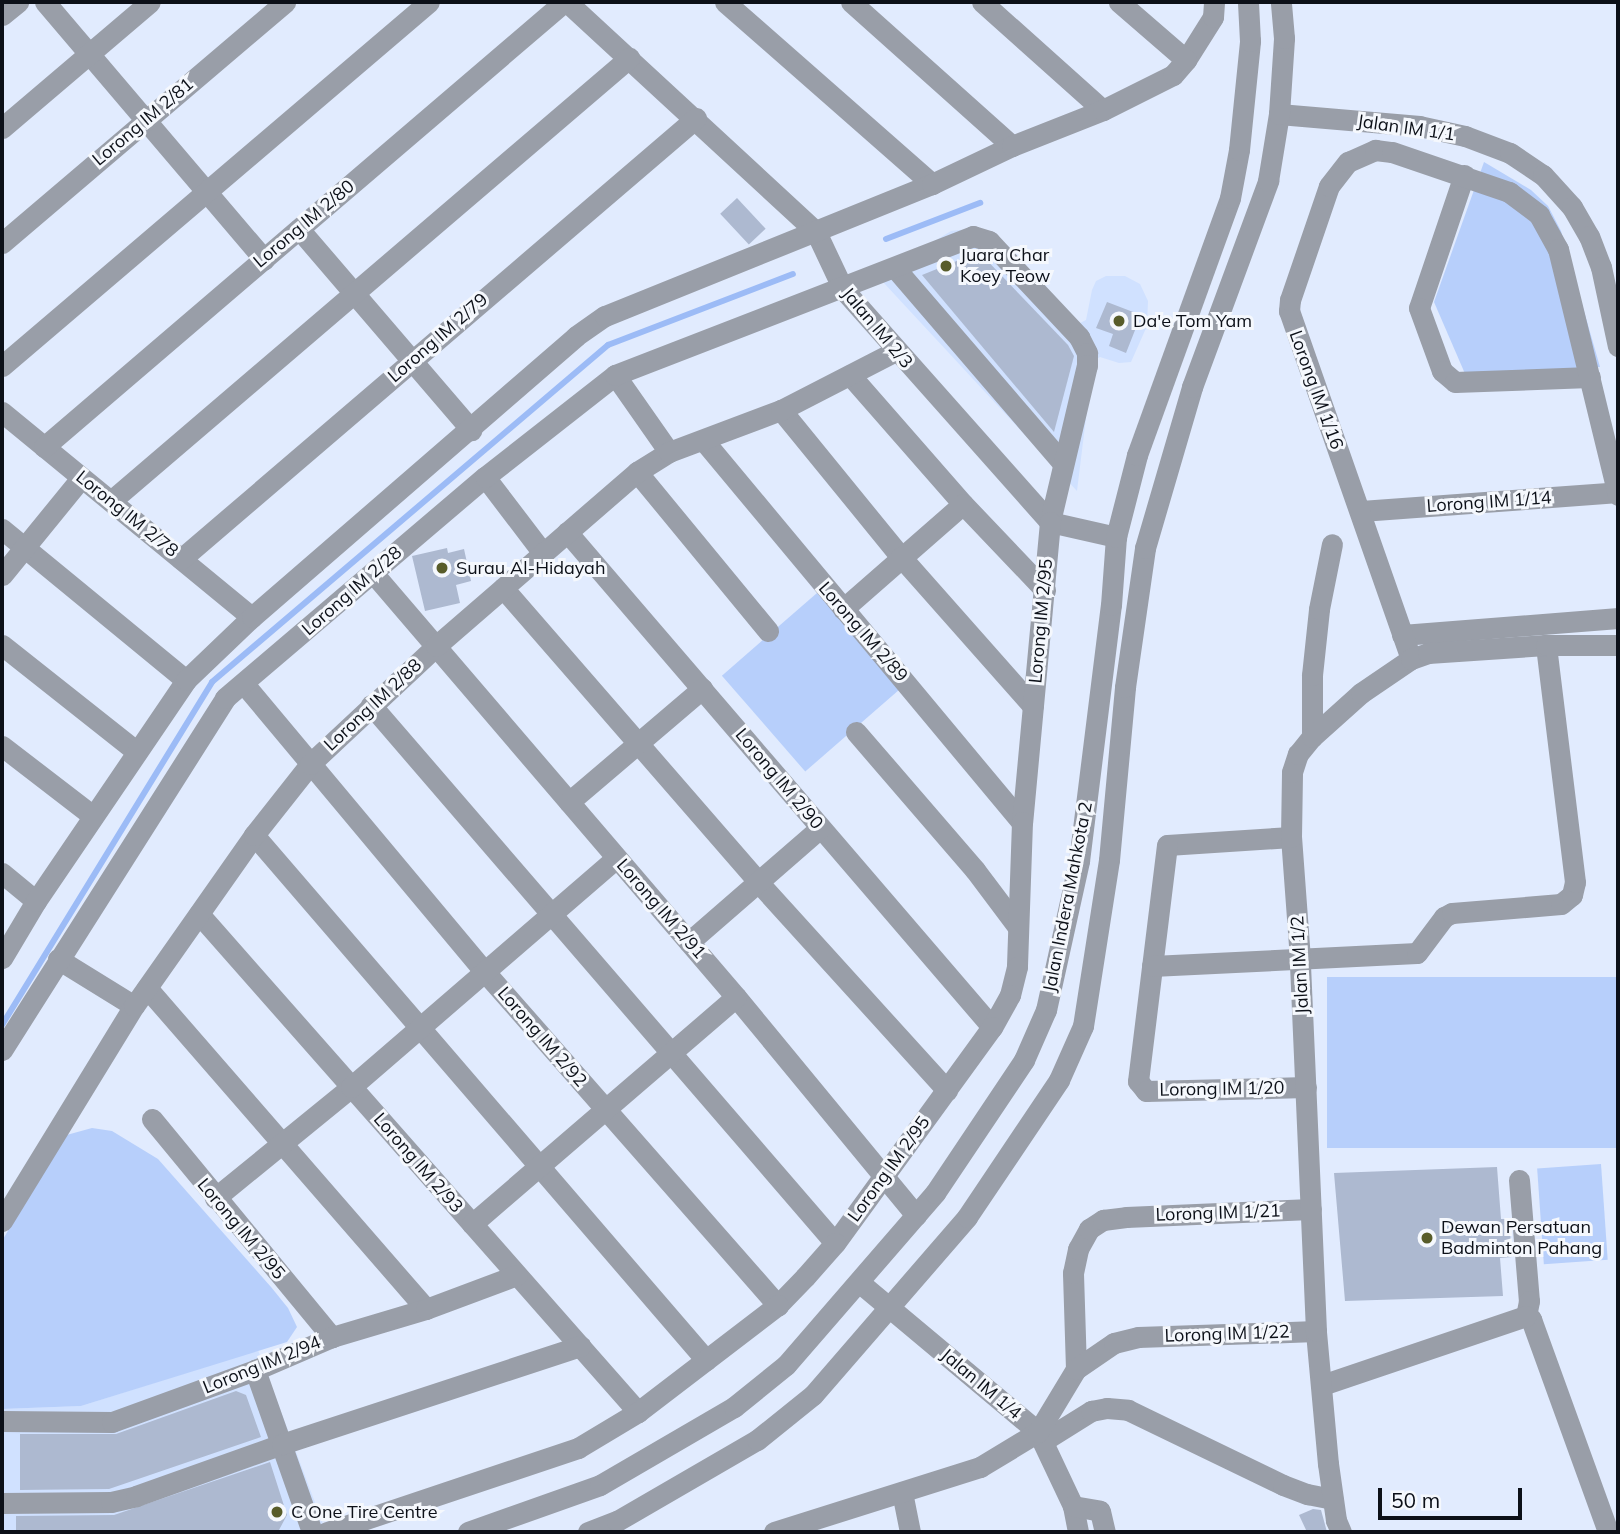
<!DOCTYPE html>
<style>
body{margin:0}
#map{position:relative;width:1620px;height:1534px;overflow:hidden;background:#e1ebfe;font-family:Mulish,sans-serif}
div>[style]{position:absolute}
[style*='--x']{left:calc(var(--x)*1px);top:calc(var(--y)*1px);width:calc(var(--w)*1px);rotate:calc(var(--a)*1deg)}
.built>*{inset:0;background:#d0e1ff}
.green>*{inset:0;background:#b7cffb;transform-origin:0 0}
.stream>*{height:6px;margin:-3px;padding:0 3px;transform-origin:3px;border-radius:3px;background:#9cbbf6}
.building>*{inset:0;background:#adb9d0;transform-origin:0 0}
.minor>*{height:21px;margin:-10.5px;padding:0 10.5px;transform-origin:10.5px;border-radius:10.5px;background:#999ea8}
.dots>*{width:19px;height:19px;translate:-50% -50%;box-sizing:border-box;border:4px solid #f5f8fd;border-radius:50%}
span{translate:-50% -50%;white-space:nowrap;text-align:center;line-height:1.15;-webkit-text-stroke:6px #f5f8fd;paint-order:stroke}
.street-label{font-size:18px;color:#0c1018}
.poi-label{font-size:18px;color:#0c1018}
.left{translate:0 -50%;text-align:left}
.frame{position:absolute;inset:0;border:4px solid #0c1018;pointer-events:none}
.scale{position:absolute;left:1378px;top:1488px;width:144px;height:32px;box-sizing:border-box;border:4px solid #0c1018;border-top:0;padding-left:9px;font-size:21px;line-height:24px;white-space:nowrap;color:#0c1018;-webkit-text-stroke:5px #f5f8fd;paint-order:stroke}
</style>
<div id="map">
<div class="built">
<i style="clip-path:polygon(977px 228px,1076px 325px,1086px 320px,1092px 290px,1096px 281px,1106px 276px,1125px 276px,1140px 284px,1148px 301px,1147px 326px,1131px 362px,1119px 363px,1100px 357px,1093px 361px,1077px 491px,883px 282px,913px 254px,951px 231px)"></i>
<i style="clip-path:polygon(258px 1350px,326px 1532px,2px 1532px,2px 1409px,81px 1406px)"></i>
</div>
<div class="green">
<i style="clip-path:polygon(1484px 162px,1531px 190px,1548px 206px,1561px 231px,1600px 367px,1466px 376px,1434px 302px)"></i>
<i style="left:817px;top:593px;width:127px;height:126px;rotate:49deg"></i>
<i style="left:1618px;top:977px;width:171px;height:291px;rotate:90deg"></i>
<i style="clip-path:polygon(92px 1128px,112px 1131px,158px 1159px,271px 1287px,288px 1308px,297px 1327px,287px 1342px,81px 1406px,2px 1409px,2px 1241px,63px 1136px)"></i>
<i style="left:1601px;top:1164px;width:96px;height:64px;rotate:86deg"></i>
</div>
<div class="stream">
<i style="--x:886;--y:239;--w:101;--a:-21"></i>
<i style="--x:2;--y:1025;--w:402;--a:-58.5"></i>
<i style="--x:212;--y:682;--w:520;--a:-40.4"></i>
<i style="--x:608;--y:345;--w:198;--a:-21"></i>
</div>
<div class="building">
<i style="left:737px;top:198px;width:42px;height:23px;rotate:47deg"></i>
<i style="clip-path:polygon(979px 252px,1068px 345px,1074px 356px,1054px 432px,922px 275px)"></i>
<i style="clip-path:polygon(1107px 302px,1141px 315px,1126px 353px,1109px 346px,1113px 334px,1096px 328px)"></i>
<i style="clip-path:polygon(447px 548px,448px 553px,464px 549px,471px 581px,456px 585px,460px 603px,425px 611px,412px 556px)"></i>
<i style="clip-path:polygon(1497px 1167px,1501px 1219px,1509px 1219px,1512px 1257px,1500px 1258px,1503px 1296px,1345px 1301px,1334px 1173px)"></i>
<i style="clip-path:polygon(236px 1391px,246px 1395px,261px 1437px,109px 1489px,20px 1490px,20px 1434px,116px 1434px)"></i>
<i style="clip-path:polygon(270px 1462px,287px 1515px,279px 1530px,271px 1532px,16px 1532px,16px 1516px,114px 1515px)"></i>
<i style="clip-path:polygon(1313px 1509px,1321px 1510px,1327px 1532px,1307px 1532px,1299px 1515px)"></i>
</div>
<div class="minor">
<i style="--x:45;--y:2;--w:338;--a:49.6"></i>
<i style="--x:567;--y:2;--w:339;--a:42.7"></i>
<i style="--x:816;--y:232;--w:63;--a:64.7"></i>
<i style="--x:843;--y:289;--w:312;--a:48.4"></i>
<i style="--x:1050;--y:522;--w:68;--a:12.8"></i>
<i style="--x:725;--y:2;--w:276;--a:41.3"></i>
<i style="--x:851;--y:2;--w:216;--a:41.8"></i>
<i style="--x:982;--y:2;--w:162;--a:41.8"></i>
<i style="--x:2;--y:15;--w:21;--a:-39"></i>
<i style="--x:1186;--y:60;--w:51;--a:-57.9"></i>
<i style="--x:1213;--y:17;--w:15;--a:-86"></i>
<i style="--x:1279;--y:114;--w:141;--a:4.9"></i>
<i style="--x:1419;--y:126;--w:47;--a:12.3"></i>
<i style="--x:1465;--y:136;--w:48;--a:20.7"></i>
<i style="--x:1510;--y:153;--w:40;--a:34"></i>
<i style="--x:1543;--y:175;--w:43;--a:47.8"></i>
<i style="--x:1572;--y:207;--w:34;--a:60"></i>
<i style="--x:1589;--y:236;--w:33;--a:69"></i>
<i style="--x:1601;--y:267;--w:81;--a:77.9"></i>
<i style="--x:2;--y:128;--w:194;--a:-40.4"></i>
<i style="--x:1464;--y:175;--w:140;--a:108.7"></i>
<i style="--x:1419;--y:308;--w:67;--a:69.9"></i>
<i style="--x:1442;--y:371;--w:17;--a:40"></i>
<i style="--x:1455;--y:382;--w:135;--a:-2.1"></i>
<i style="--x:299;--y:229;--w:265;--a:49.4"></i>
<i style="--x:2;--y:243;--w:372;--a:-40.4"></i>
<i style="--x:895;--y:268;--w:256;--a:49.3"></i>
<i style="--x:2;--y:366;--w:561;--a:-40.45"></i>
<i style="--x:615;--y:375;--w:94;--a:55"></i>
<i style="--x:850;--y:375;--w:171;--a:48.8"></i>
<i style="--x:963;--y:504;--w:119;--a:46.4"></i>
<i style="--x:781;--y:410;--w:190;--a:50.8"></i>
<i style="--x:901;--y:557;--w:199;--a:48.5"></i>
<i style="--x:2;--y:412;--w:323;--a:39.4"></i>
<i style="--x:704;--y:441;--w:496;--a:50.2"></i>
<i style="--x:44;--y:447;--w:684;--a:-40.56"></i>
<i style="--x:637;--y:472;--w:206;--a:50.5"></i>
<i style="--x:485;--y:477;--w:96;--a:52.7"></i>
<i style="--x:111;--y:501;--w:682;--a:-40.54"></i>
<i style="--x:1361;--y:511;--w:258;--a:-4.2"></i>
<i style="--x:2;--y:529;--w:238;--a:39.4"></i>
<i style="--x:567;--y:532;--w:652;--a:49.35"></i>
<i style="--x:181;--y:559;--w:678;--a:-40.57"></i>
<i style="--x:373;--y:573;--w:558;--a:49.43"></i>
<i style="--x:736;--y:997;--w:283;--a:50.5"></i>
<i style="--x:2;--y:575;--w:125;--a:-50.8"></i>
<i style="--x:503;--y:588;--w:391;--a:49"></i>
<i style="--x:759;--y:883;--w:280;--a:47.8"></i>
<i style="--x:843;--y:609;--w:159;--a:-41.2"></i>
<i style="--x:1402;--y:635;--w:217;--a:-4.5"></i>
<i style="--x:2;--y:645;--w:172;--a:38.4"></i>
<i style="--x:1411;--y:659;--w:369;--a:-109.3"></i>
<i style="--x:1289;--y:311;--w:11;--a:-85"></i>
<i style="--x:1290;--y:300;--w:120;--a:-71.1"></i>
<i style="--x:1329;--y:186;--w:31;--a:-52"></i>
<i style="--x:1348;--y:162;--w:30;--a:-24"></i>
<i style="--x:1375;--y:150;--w:17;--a:7"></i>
<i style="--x:1392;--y:152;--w:124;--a:18.9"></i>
<i style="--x:1509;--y:192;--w:38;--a:37"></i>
<i style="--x:1539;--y:215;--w:39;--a:61"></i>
<i style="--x:1558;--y:249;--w:253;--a:76.3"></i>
<i style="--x:244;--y:684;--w:376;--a:50.1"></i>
<i style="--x:485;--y:972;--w:444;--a:48.7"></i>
<i style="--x:371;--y:705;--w:710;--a:49.22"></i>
<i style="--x:856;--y:732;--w:182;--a:49.2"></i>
<i style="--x:975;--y:870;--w:70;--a:53.1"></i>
<i style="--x:1312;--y:737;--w:62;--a:-90"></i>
<i style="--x:1312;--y:675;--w:66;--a:-83.9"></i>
<i style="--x:1319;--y:609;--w:66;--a:-78.7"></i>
<i style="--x:2;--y:746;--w:115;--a:37.6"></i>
<i style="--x:569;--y:802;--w:175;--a:-40.4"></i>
<i style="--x:254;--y:835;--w:693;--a:49.27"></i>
<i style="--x:1291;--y:837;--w:124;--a:176.3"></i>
<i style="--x:1167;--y:845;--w:238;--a:97"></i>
<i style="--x:1138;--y:1081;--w:13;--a:51"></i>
<i style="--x:1146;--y:1091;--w:160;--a:-1.4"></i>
<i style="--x:2;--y:873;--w:44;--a:39.5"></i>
<i style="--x:199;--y:914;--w:664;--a:48.6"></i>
<i style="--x:689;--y:942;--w:174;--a:-41"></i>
<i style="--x:2;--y:958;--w:66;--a:-59.2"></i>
<i style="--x:36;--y:901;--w:267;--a:-55.8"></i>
<i style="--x:186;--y:680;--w:91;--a:-43.7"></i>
<i style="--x:252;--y:617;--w:429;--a:-40.9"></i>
<i style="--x:576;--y:336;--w:35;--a:-35"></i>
<i style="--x:605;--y:316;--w:353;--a:-22"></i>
<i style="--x:932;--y:184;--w:89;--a:-25.4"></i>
<i style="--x:1012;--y:146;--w:98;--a:-21.6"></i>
<i style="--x:1103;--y:110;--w:78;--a:-26.6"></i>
<i style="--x:1173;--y:75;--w:20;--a:-49"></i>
<i style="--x:1186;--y:60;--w:89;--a:-139.1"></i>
<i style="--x:58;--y:959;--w:89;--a:31.7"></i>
<i style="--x:1152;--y:966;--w:265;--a:-2.8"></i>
<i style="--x:1417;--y:953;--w:45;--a:-53.1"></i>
<i style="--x:1444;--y:917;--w:9;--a:-27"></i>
<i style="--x:1452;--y:913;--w:109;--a:-4.7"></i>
<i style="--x:1561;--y:904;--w:14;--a:-39"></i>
<i style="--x:1572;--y:895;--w:13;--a:-77"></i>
<i style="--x:1575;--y:882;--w:239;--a:-97"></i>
<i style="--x:147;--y:988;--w:425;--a:49"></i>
<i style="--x:2;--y:1050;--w:417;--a:-57.6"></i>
<i style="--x:225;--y:698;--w:341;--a:-40.4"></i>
<i style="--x:485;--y:477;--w:165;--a:-38.1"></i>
<i style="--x:615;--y:375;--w:384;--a:-21.2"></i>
<i style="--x:973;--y:236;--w:17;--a:17"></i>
<i style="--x:989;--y:241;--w:132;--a:46.8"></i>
<i style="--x:1079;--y:337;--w:18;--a:63"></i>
<i style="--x:1087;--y:353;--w:12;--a:90"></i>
<i style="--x:1087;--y:365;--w:161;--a:103.3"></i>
<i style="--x:1050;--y:522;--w:301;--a:95.3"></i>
<i style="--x:1022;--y:822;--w:145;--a:92"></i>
<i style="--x:1017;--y:967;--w:29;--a:104"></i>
<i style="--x:1010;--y:995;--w:37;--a:119"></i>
<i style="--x:992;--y:1027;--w:267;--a:126"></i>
<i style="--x:835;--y:1243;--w:45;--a:131.4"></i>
<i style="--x:805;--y:1277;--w:39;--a:134"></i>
<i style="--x:778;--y:1305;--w:176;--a:142.6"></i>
<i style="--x:638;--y:1412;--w:70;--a:149"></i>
<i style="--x:578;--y:1448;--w:265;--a:161.5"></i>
<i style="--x:152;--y:1119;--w:283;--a:50.5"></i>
<i style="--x:1519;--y:1180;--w:121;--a:85.3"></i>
<i style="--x:1529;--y:1301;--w:15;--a:101"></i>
<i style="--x:215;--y:1198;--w:176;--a:-39.2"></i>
<i style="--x:351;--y:1087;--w:350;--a:-40.8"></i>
<i style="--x:2;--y:1221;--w:252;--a:-58.5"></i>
<i style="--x:134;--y:1006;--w:209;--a:-54.9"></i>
<i style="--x:254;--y:835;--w:90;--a:-51.7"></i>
<i style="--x:310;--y:764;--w:173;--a:-43.1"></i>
<i style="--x:436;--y:646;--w:266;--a:-40.9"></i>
<i style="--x:637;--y:472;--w:38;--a:-32"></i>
<i style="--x:669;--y:452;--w:120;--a:-20.6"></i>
<i style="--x:781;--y:410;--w:129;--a:-27.2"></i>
<i style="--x:472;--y:1224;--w:348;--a:-40.7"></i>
<i style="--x:860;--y:1283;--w:232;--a:39.9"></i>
<i style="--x:1038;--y:1432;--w:82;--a:64.7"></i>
<i style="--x:1073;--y:1506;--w:26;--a:79"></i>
<i style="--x:1526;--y:1316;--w:6;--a:31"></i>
<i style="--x:1531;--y:1319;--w:226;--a:70.1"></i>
<i style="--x:1076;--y:1369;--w:96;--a:-91.8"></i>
<i style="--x:1073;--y:1273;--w:25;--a:-78"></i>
<i style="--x:1078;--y:1249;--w:23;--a:-61"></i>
<i style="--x:1089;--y:1229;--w:17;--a:-33"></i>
<i style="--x:1103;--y:1220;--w:23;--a:-7"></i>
<i style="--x:1126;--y:1217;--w:185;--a:-2.5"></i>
<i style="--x:255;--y:1370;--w:172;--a:70.6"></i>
<i style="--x:1322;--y:1385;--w:215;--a:-18.7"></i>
<i style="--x:2;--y:1421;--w:110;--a:0.5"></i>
<i style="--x:112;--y:1422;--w:152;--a:-20"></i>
<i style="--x:255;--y:1370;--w:84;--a:-23.2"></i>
<i style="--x:332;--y:1337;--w:98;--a:-16.6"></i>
<i style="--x:426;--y:1309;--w:97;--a:-20.5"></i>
<i style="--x:1043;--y:1441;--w:57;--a:-32"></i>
<i style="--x:1091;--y:1411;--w:16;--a:-11"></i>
<i style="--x:1107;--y:1408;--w:21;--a:5"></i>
<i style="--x:1128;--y:1410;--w:172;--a:25.8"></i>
<i style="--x:1283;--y:1485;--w:26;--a:21"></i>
<i style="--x:1307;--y:1494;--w:26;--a:11"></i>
<i style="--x:902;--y:1492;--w:41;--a:78.7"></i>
<i style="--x:2;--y:1503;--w:109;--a:-0.5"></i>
<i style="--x:111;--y:1502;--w:26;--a:-13"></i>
<i style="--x:136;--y:1496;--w:155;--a:-19.6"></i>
<i style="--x:282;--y:1444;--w:314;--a:-18.2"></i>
<i style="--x:1073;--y:1506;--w:27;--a:10"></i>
<i style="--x:1100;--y:1511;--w:22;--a:77"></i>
<i style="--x:468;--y:1532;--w:140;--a:-19.6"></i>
<i style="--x:600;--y:1485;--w:155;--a:-30.2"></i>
<i style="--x:734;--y:1407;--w:67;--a:-38.9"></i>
<i style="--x:786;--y:1365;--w:228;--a:-49.1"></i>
<i style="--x:935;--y:1193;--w:160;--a:-56.2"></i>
<i style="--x:1024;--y:1060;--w:55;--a:-66.3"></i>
<i style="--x:1046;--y:1010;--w:153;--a:-77.5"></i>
<i style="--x:1079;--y:861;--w:258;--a:-82.9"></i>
<i style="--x:1111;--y:605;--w:68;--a:-85.8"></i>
<i style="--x:1116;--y:537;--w:85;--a:-75.6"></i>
<i style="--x:1137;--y:455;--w:273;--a:-70.1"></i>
<i style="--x:1230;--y:198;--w:49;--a:-79.4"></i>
<i style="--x:1239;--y:150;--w:110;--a:-84.2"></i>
<i style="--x:1250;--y:41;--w:39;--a:-93"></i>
<i style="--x:588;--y:1532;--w:31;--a:-21"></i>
<i style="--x:617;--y:1521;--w:162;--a:-30.1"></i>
<i style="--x:757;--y:1440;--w:72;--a:-38.8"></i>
<i style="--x:813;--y:1395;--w:235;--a:-49.1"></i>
<i style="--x:967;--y:1217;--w:165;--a:-56.1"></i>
<i style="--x:1059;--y:1080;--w:59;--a:-66"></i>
<i style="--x:1083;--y:1026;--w:168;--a:-81.1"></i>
<i style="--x:1109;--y:860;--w:174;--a:-84.7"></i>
<i style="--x:1125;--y:687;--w:140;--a:-81.8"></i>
<i style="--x:1145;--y:548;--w:168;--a:-73.7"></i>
<i style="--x:1192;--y:387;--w:220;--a:-69.7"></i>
<i style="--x:1268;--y:181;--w:68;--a:-80.7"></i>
<i style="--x:1279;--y:114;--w:76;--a:-86.2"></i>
<i style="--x:1284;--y:38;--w:36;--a:-95"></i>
<i style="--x:774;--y:1532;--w:216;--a:-17.5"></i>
<i style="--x:980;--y:1467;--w:68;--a:-31.1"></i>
<i style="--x:1038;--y:1432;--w:74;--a:-58.9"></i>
<i style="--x:1076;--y:1369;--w:46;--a:-34.4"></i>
<i style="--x:1114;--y:1343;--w:25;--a:-14"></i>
<i style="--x:1138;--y:1337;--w:178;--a:-1.9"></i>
<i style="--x:1341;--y:1532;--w:13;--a:-113"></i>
<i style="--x:1336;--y:1520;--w:57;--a:-98.1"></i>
<i style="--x:1328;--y:1464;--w:134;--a:-95.2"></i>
<i style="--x:1316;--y:1331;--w:372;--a:-92.5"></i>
<i style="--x:1300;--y:959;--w:122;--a:-94.2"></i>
<i style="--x:1291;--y:837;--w:65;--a:-89.1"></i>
<i style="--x:1292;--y:772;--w:19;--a:-72"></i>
<i style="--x:1298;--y:754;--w:22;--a:-51"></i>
<i style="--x:1312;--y:737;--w:66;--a:-41.9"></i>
<i style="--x:1361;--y:693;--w:60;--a:-34.2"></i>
<i style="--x:1411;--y:659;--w:18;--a:-19"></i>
<i style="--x:1428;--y:653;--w:118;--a:-3.9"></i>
<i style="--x:1546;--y:645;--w:72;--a:0"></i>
</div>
<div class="dots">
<i style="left:946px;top:266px;background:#585c2a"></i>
<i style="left:1119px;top:321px;background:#585c2a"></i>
<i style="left:442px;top:568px;background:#585c2a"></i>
<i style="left:1427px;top:1238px;background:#585c2a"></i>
<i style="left:277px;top:1512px;background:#585c2a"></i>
</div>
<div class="street-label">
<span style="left:143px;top:122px;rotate:-40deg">Lorong IM 2/81</span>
<span style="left:1406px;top:128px;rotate:8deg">Jalan IM 1/1</span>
<span style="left:304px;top:224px;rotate:-40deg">Lorong IM 2/80</span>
<span style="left:877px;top:328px;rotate:50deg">Jalan IM 2/3</span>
<span style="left:438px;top:338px;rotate:-41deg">Lorong IM 2/79</span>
<span style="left:1316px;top:390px;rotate:70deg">Lorong IM 1/16</span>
<span style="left:1489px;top:502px;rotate:-4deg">Lorong IM 1/14</span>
<span style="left:127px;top:514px;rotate:39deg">Lorong IM 2/78</span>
<span style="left:352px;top:591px;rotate:-41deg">Lorong IM 2/28</span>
<span style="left:1041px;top:621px;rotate:-85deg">Lorong IM 2/95</span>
<span style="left:863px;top:632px;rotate:49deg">Lorong IM 2/89</span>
<span style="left:373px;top:705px;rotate:-43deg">Lorong IM 2/88</span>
<span style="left:779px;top:779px;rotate:50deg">Lorong IM 2/90</span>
<span style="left:1068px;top:897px;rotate:-79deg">Jalan Indera Mahkota 2</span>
<span style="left:661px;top:909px;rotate:49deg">Lorong IM 2/91</span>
<span style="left:1300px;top:965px;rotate:-93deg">Jalan IM 1/2</span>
<span style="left:542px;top:1037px;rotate:49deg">Lorong IM 2/92</span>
<span style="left:1222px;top:1089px;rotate:-1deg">Lorong IM 1/20</span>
<span style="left:418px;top:1163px;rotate:49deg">Lorong IM 2/93</span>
<span style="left:889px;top:1169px;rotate:-54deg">Lorong IM 2/95</span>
<span style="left:1218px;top:1213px;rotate:-2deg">Lorong IM 1/21</span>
<span style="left:241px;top:1229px;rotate:50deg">Lorong IM 2/95</span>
<span style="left:1227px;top:1334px;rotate:-2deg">Lorong IM 1/22</span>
<span style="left:262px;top:1365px;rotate:-22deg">Lorong IM 2/94</span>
<span style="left:981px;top:1384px;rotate:40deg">Jalan IM 1/4</span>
</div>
<div class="poi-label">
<span class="left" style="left:960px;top:266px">Juara Char<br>Koey Teow</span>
<span class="left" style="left:1133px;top:321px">Da'e Tom Yam</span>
<span class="left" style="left:456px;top:568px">Surau Al-Hidayah</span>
<span class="left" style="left:1441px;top:1238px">Dewan Persatuan<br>Badminton Pahang</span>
<span class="left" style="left:291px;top:1512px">C One Tire Centre</span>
</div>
<div class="frame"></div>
<div class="scale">50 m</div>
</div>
